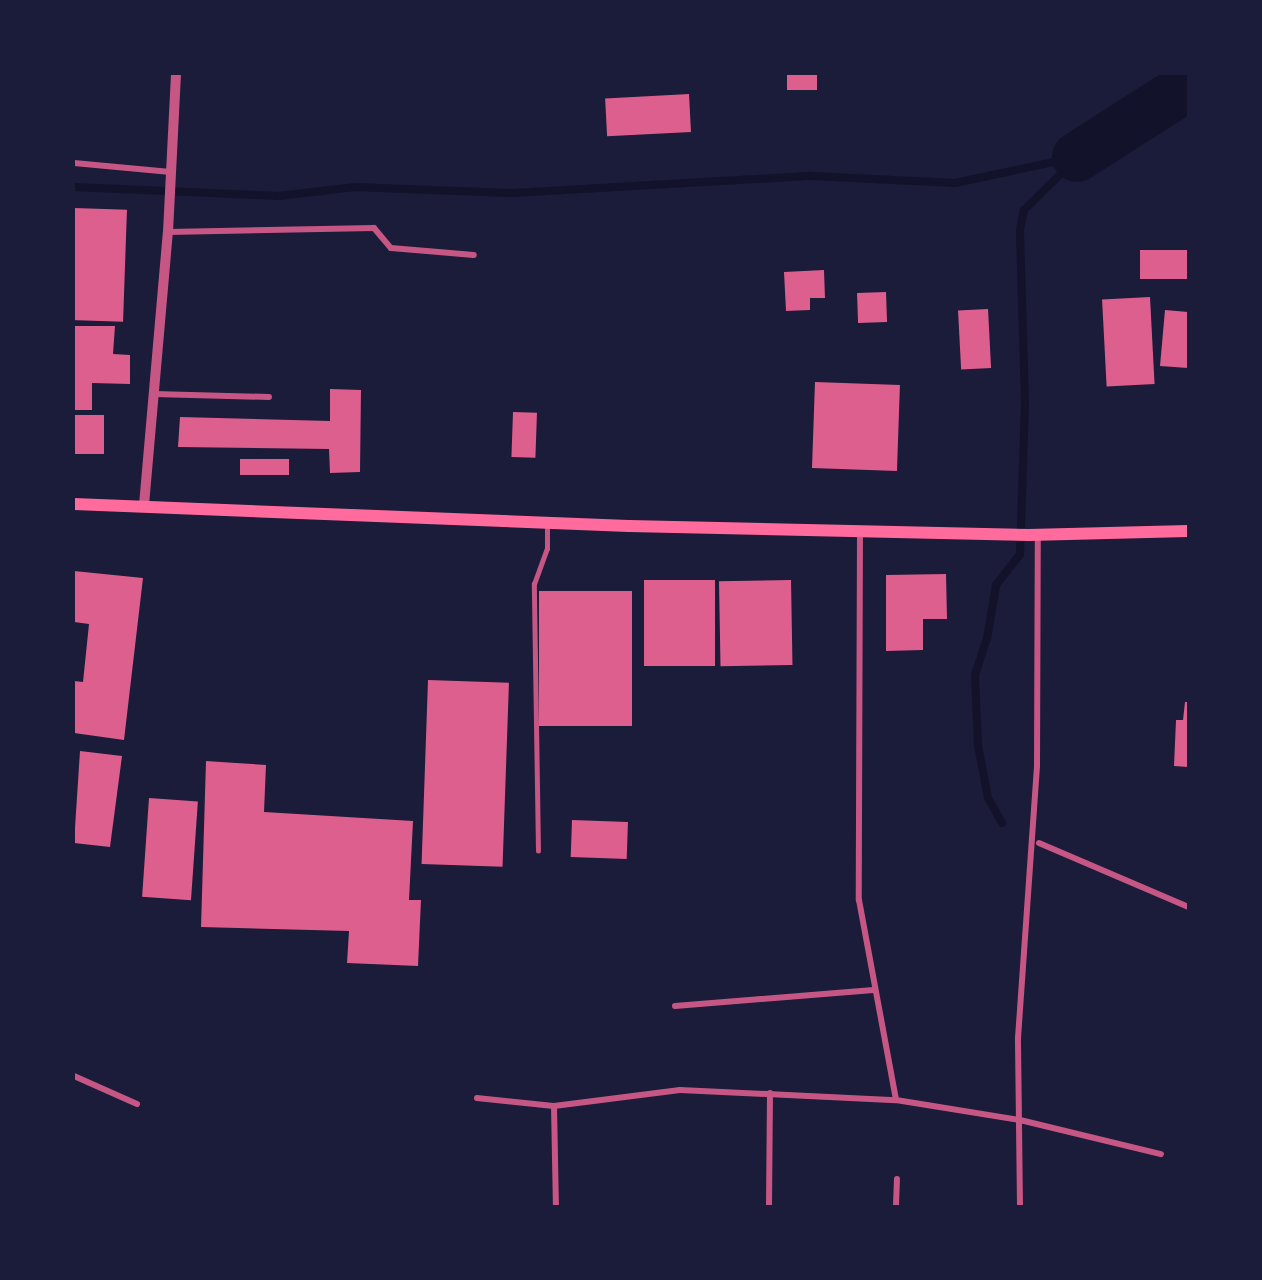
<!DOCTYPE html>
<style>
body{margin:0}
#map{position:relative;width:1262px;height:1280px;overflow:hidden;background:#1b1b3a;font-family:Raleway,sans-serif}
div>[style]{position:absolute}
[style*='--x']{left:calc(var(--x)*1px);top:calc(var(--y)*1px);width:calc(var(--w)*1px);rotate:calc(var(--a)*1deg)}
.water>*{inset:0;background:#12122b}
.stream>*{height:8px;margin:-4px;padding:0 4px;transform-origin:4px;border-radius:4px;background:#12122b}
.river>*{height:50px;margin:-25px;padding:0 25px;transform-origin:25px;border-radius:25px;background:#12122b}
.building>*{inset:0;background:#dd5f8e;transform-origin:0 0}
.service>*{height:4.5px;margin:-2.25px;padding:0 2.25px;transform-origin:2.25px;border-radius:2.25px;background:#c65784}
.minor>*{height:6px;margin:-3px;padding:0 3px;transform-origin:3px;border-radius:3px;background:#c65784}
.tertiary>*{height:10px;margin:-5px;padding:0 5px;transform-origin:5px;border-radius:5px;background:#c65784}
.secondary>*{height:12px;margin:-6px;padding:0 6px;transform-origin:6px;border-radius:6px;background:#ff6b9d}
span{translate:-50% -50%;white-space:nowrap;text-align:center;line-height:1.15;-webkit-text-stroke:5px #1b1b3a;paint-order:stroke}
.frame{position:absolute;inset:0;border:75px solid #1b1b3a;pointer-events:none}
</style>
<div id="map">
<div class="water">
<i style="clip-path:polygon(1188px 74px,1188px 102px,1138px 136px,1124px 117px)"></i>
</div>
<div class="stream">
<i style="--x:74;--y:187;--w:205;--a:2.5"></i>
<i style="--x:279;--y:196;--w:76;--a:-6.8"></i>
<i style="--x:354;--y:187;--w:159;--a:2.2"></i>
<i style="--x:513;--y:193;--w:299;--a:-3.3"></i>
<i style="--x:812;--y:176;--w:143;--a:2.8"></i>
<i style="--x:955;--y:183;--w:125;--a:-12"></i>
<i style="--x:1002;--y:823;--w:29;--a:-119"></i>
<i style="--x:988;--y:798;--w:54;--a:-100.7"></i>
<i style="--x:978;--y:745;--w:70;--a:-92.5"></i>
<i style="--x:975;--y:675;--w:38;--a:-72"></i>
<i style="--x:987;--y:639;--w:55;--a:-80.5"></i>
<i style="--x:996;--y:585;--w:39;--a:-52"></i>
<i style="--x:1020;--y:554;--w:152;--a:-88.1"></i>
<i style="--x:1025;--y:402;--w:172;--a:-91.7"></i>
<i style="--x:1020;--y:230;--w:20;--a:-79"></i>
<i style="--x:1024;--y:210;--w:74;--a:-44.5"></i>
</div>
<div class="river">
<i style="--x:1077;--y:157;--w:132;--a:-32.6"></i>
</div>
<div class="building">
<i style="left:787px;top:74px;width:30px;height:16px"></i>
<i style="left:689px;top:94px;width:38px;height:84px;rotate:87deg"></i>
<i style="left:74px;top:208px;width:53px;height:112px;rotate:2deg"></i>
<i style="left:1188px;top:250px;width:29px;height:48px;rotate:90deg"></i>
<i style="clip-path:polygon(824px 270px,825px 298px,810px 298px,810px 310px,786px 311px,784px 272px)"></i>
<i style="left:886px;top:292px;width:30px;height:29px;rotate:88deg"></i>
<i style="left:1150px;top:297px;width:87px;height:48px;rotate:87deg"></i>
<i style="left:988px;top:309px;width:59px;height:30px;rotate:87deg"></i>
<i style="clip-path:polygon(1165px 310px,1188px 312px,1188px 368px,1160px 366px)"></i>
<i style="clip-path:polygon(74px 326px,115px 326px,113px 354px,130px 355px,130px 384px,92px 383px,92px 410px,74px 410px)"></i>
<i style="left:815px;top:382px;width:85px;height:86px;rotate:2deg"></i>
<i style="clip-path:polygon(330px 389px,361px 390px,360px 472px,330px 473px,329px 449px,178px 447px,180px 417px,330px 421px)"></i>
<i style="left:513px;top:412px;width:24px;height:45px;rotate:2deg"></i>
<i style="left:104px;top:415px;width:39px;height:30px;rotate:90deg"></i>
<i style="left:240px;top:459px;width:49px;height:16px"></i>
<i style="clip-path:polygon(74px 571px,143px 578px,124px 740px,74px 733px,74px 681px,83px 682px,89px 624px,74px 622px)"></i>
<i style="clip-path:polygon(946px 574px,947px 619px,923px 619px,923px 650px,886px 651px,886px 575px)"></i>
<i style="left:644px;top:580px;width:71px;height:86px"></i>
<i style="left:791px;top:580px;width:85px;height:72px;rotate:89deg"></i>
<i style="left:632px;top:591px;width:135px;height:93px;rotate:90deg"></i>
<i style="left:428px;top:680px;width:81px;height:184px;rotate:2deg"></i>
<i style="clip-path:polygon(1185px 702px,1188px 702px,1188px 767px,1174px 766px,1176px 720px,1183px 720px)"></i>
<i style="clip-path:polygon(80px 751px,122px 756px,110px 847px,74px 843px)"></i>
<i style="clip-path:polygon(206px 761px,266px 765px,264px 812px,413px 821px,409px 900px,421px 900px,418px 966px,347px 963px,349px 931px,201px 927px)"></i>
<i style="left:149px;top:798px;width:49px;height:99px;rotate:4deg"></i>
<i style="left:572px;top:820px;width:56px;height:37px;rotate:2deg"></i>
</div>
<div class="service">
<i style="--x:538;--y:851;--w:267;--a:-90.9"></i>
<i style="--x:534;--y:584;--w:37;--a:-70"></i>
<i style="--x:547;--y:549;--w:25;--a:-90"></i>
</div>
<div class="minor">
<i style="--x:74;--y:163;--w:97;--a:5.3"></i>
<i style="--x:168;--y:232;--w:206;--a:-1.1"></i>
<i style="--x:374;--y:228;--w:26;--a:50"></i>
<i style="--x:391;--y:248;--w:83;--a:4.8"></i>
<i style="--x:154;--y:394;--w:115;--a:1.5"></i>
<i style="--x:860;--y:531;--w:369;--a:90.2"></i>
<i style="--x:859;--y:900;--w:203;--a:79.5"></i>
<i style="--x:1039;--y:843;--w:162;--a:23.2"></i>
<i style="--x:675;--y:1006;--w:199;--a:-4.6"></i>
<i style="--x:74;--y:1076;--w:69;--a:24"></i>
<i style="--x:477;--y:1098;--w:77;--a:5.9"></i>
<i style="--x:554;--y:1106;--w:127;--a:-7.2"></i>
<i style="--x:680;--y:1090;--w:216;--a:2.7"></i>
<i style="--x:896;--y:1100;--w:126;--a:9.2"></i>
<i style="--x:1020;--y:1120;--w:145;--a:13.6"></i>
<i style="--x:554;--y:1106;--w:100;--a:88.9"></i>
<i style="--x:769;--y:1206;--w:113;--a:-89.5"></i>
<i style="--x:896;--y:1206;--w:27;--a:-88"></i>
<i style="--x:1020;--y:1206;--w:168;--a:-90.7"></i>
<i style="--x:1018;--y:1038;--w:273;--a:-86"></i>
<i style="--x:1037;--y:766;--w:232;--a:-89.8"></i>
</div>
<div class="tertiary">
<i style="--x:144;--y:505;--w:274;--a:-85"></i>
<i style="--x:168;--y:232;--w:158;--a:-87.1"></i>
</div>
<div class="secondary">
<i style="--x:74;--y:504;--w:555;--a:2.27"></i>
<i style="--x:629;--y:526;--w:400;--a:1.3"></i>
<i style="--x:1029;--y:535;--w:159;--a:-1.4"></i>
</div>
<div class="frame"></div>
</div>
